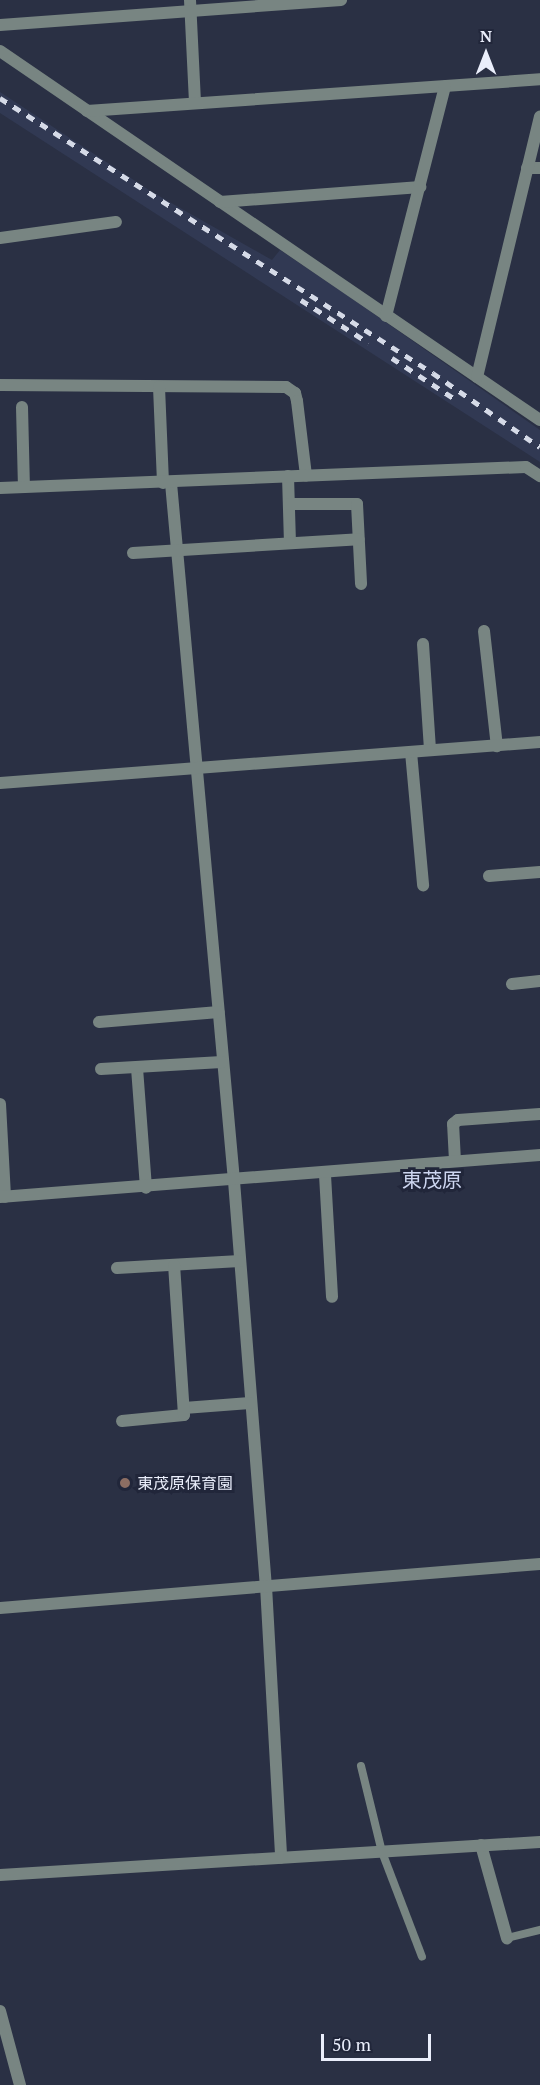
<!DOCTYPE html>
<meta charset="utf-8">
<style>
body{margin:0}
#map{position:relative;width:540px;height:2085px;overflow:hidden;background:#2a3044;font-family:"PT Serif","Noto Sans JP",serif}
div>[style]{position:absolute}
[style*='--x']{left:calc(var(--x)*1px);top:calc(var(--y)*1px);width:calc(var(--w)*1px);rotate:calc(var(--a)*1deg)}
.built>*{inset:0;background:#313953}
.service>*{height:8px;margin:-4px;padding:0 4px;transform-origin:4px;border-radius:4px;background:#788582}
.minor>*{height:12px;margin:-6px;padding:0 6px;transform-origin:6px;border-radius:6px;background:#788582}
.rail>*{height:4.5px;margin-top:-2.25px;transform-origin:0;background:repeating-linear-gradient(90deg,#d5dae7 0 8px,transparent 0 16px)}
.dots>*{width:16px;height:16px;translate:-50% -50%;box-sizing:border-box;border:3px solid #21263a;border-radius:50%}
span{translate:-50% -50%;white-space:nowrap;text-align:center;line-height:1.15;-webkit-text-stroke:6px #21263a;paint-order:stroke}
.poi-label{font-size:16px;color:#eaeefb}
.left{translate:0 -50%;text-align:left}
.quarter-label{font-size:20px;color:#cdd6f0}
.north{position:absolute;left:456px;top:24px;width:60px;height:60px;-webkit-text-stroke:4px #21263a;paint-order:stroke;rotate:0deg;font-size:16px;font-weight:700;line-height:24px;text-align:center;color:#eaeefb}
.north::after{content:'';display:block;margin:auto;width:21px;height:27px;background:#eaeefb;clip-path:polygon(50% 0,100% 100%,50% 72%,0 100%)}
.scale{position:absolute;left:321px;top:2034px;width:110px;height:27px;box-sizing:border-box;border:3px solid #eaeefb;border-top:0;padding-left:8px;font-size:18px;line-height:21px;white-space:nowrap;color:#eaeefb;-webkit-text-stroke:4px #21263a;paint-order:stroke}
</style>
<div id="map">
<div class="built">
<i style="clip-path:polygon(0 92px,152px 192px,272px 260px,280px 250px,344px 293px,540px 430px,540px 462px,0 113px)"></i>
</div>
<div class="service">
<i style="--x:361;--y:1766;--w:89;--a:76.3"></i>
<i style="--x:382;--y:1852;--w:112;--a:69.1"></i>
<i style="--x:507;--y:1938;--w:34;--a:-14"></i>
</div>
<div class="minor">
<i style="--x:190;--y:0;--w:103;--a:87.2"></i>
<i style="--x:0;--y:25;--w:342;--a:-4.2"></i>
<i style="--x:0;--y:51;--w:654;--a:34.35"></i>
<i style="--x:87;--y:111;--w:454;--a:-4"></i>
<i style="--x:527;--y:168;--w:13;--a:0"></i>
<i style="--x:220;--y:202;--w:201;--a:-4.3"></i>
<i style="--x:0;--y:238;--w:117;--a:-7.9"></i>
<i style="--x:386;--y:316;--w:237;--a:-75.6"></i>
<i style="--x:477;--y:377;--w:268;--a:-76.4"></i>
<i style="--x:0;--y:385;--w:286;--a:0.4"></i>
<i style="--x:286;--y:387;--w:11;--a:34"></i>
<i style="--x:295;--y:393;--w:8;--a:76"></i>
<i style="--x:297;--y:401;--w:75;--a:83.1"></i>
<i style="--x:159;--y:387;--w:96;--a:87.6"></i>
<i style="--x:22;--y:407;--w:80;--a:88.6"></i>
<i style="--x:288;--y:476;--w:67;--a:88.3"></i>
<i style="--x:171;--y:483;--w:701;--a:84.84"></i>
<i style="--x:234;--y:1181;--w:406;--a:85.5"></i>
<i style="--x:266;--y:1586;--w:272;--a:86.8"></i>
<i style="--x:0;--y:488;--w:526;--a:-2.29"></i>
<i style="--x:526;--y:467;--w:17;--a:33"></i>
<i style="--x:289;--y:504;--w:68;--a:0"></i>
<i style="--x:357;--y:504;--w:80;--a:87.1"></i>
<i style="--x:133;--y:553;--w:226;--a:-3.5"></i>
<i style="--x:484;--y:631;--w:116;--a:83.6"></i>
<i style="--x:423;--y:644;--w:106;--a:86.2"></i>
<i style="--x:411;--y:752;--w:134;--a:84.8"></i>
<i style="--x:0;--y:783;--w:542;--a:-4.34"></i>
<i style="--x:489;--y:876;--w:51;--a:-4.5"></i>
<i style="--x:512;--y:984;--w:28;--a:-6"></i>
<i style="--x:99;--y:1022;--w:120;--a:-4.8"></i>
<i style="--x:137;--y:1068;--w:120;--a:85.7"></i>
<i style="--x:101;--y:1069;--w:121;--a:-3.3"></i>
<i style="--x:0;--y:1104;--w:93;--a:86.9"></i>
<i style="--x:455;--y:1161;--w:37;--a:-93"></i>
<i style="--x:453;--y:1124;--w:6;--a:-39"></i>
<i style="--x:458;--y:1120;--w:82;--a:-4.2"></i>
<i style="--x:325;--y:1175;--w:122;--a:86.7"></i>
<i style="--x:0;--y:1197;--w:542;--a:-4.45"></i>
<i style="--x:117;--y:1268;--w:123;--a:-3.3"></i>
<i style="--x:184;--y:1408;--w:66;--a:-4.3"></i>
<i style="--x:122;--y:1421;--w:62;--a:-5.5"></i>
<i style="--x:184;--y:1415;--w:150;--a:-93.8"></i>
<i style="--x:0;--y:1608;--w:542;--a:-4.66"></i>
<i style="--x:481;--y:1845;--w:97;--a:74.4"></i>
<i style="--x:0;--y:1875;--w:541;--a:-3.5"></i>
<i style="--x:0;--y:2011;--w:77;--a:74.9"></i>
</div>
<div class="rail">
<i style="--x:0;--y:98;--w:513;--a:32.42"></i>
<i style="--x:433;--y:373;--w:130;--a:34.7"></i>
<i style="--x:301;--y:300;--w:80;--a:32.3"></i>
<i style="--x:392;--y:358;--w:75;--a:33.1"></i>
</div>
<div class="dots">
<i style="left:125px;top:1483px;background:#8d6e63"></i>
</div>
<div class="poi-label">
<span class="left" style="left:137px;top:1483px">東茂原保育園</span>
</div>
<div class="quarter-label">
<span style="left:432px;top:1179px">東茂原</span>
</div>
<div class="north">N</div>
<div class="scale">50 m</div>
</div>
